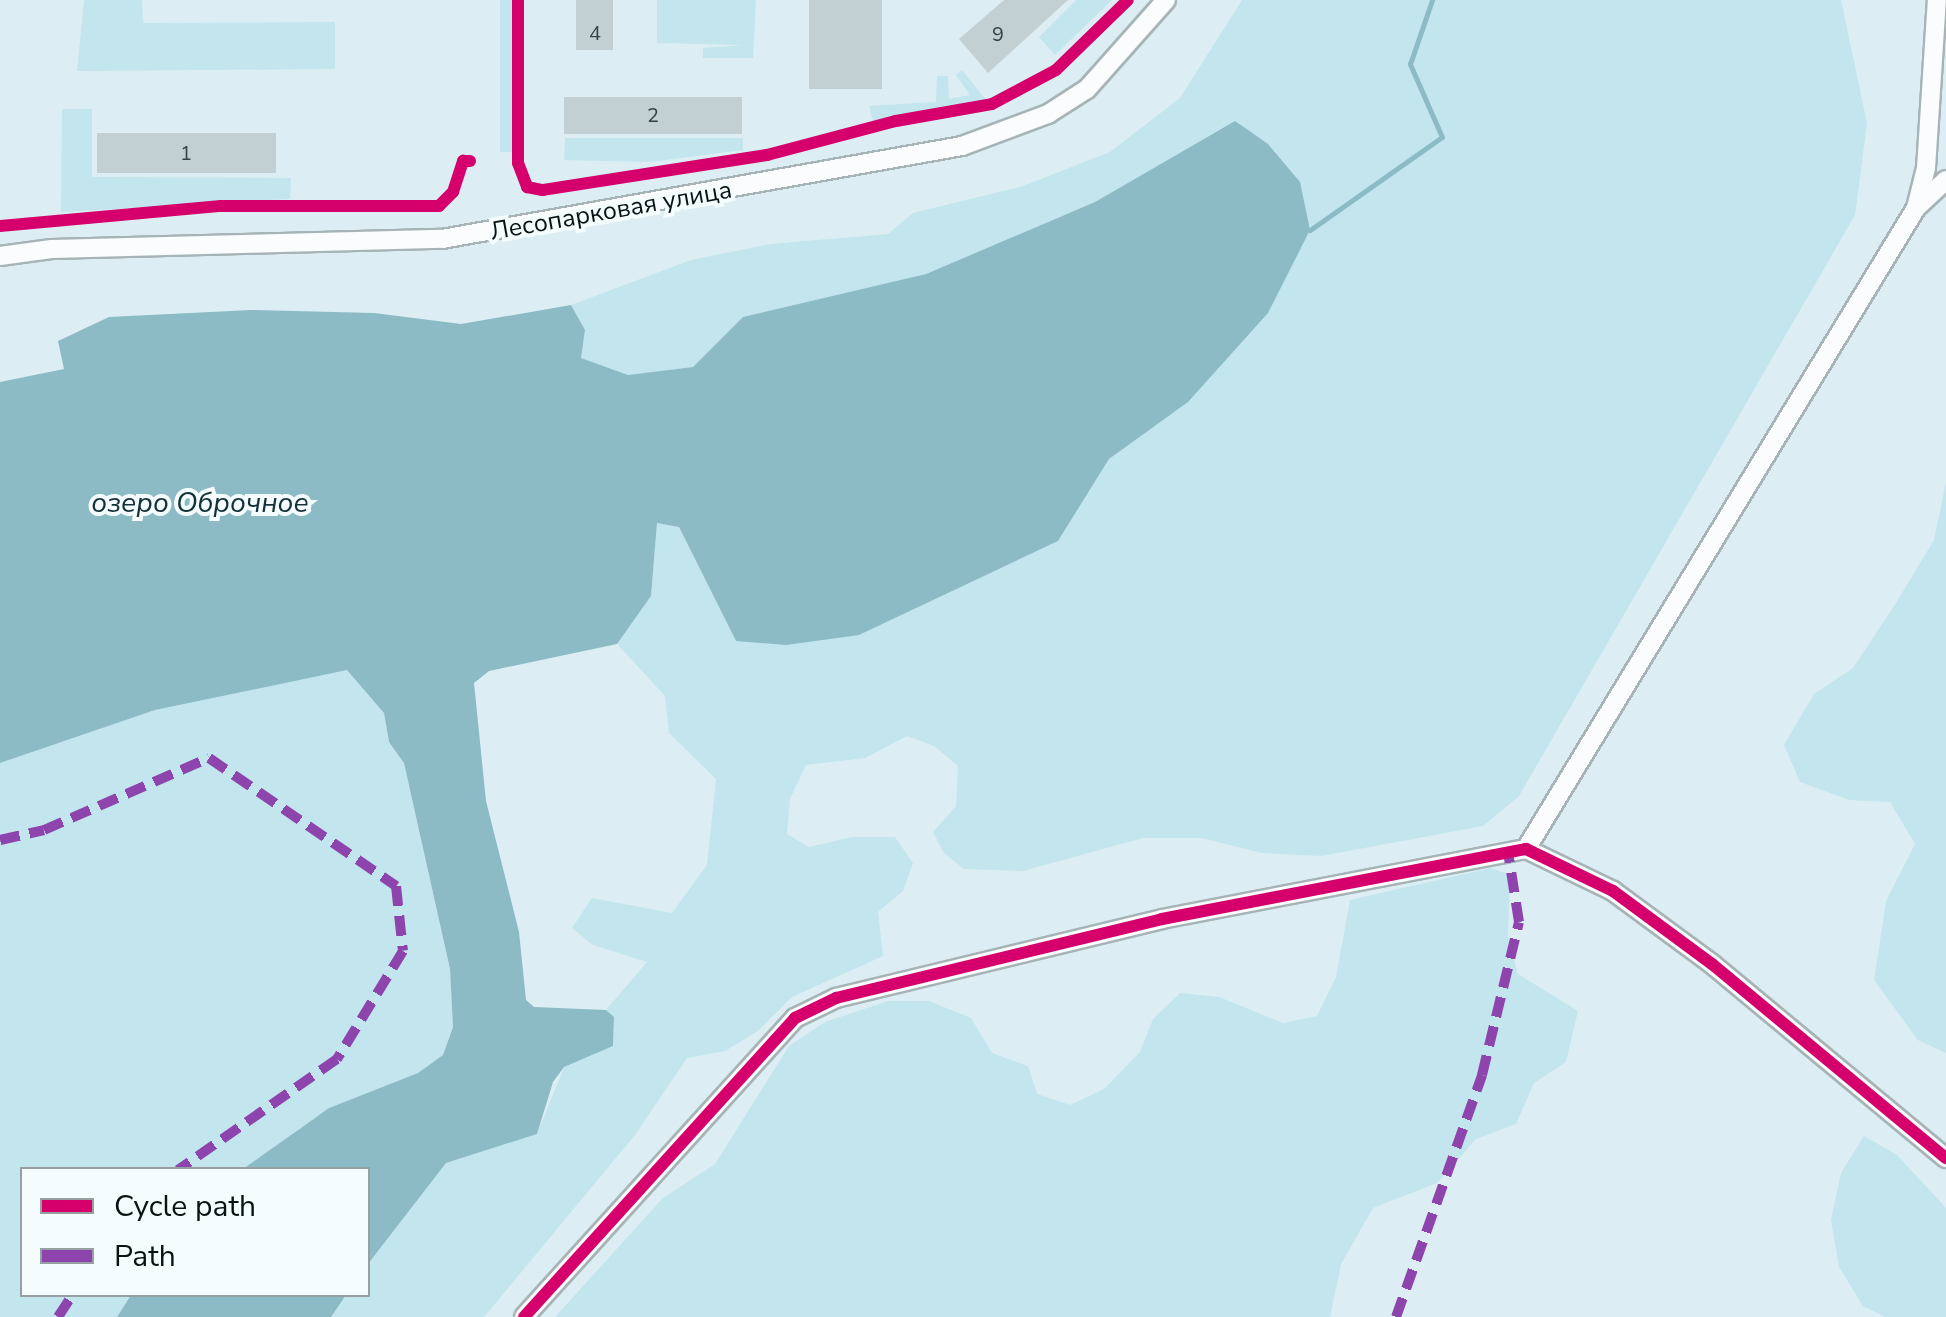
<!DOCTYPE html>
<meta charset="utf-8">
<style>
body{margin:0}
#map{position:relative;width:1946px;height:1317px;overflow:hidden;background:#dceef3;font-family:"Nunito Sans",sans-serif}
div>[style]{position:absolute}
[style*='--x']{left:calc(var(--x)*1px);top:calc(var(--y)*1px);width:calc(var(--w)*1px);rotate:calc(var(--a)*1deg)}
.green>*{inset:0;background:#c2e5ee;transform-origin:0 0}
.water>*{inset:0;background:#8cbbc6}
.stream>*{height:5px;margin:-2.5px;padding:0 2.5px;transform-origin:2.5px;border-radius:2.5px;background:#8cbbc6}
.building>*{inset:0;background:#c2d0d4;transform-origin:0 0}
.roads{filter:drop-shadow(2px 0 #a6b4b7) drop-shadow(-2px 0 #a6b4b7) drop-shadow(0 2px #a6b4b7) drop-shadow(0 -2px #a6b4b7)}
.street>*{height:18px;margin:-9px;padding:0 9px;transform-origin:9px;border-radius:9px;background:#fafcfd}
.quiet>*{height:10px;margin-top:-5px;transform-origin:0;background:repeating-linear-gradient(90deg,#8e44ad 0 20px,transparent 0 30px)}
.cycleway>*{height:12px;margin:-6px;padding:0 6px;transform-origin:6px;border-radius:6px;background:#d6006c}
span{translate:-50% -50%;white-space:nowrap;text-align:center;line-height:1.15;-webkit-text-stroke:8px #f5fcfd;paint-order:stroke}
.number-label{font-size:20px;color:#364246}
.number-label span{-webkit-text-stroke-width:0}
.street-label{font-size:25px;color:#081316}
.water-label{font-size:28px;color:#133138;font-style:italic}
.legend{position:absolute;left:20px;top:1167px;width:350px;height:130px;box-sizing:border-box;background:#f5fcfd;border:2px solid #969fa1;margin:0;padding:12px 18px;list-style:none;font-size:30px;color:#081316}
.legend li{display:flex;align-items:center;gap:20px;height:50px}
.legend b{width:50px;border:2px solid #969fa1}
</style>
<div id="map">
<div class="green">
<i style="clip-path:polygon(84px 0,142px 0,143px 23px,335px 22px,335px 69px,77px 71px)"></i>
<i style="left:500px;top:0;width:14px;height:152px"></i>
<i style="clip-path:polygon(657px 0,756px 0,753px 58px,703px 58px,703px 48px,743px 45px,657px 43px)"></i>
<i style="clip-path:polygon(1076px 0,1112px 0,1055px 55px,1039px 37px)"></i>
<i style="clip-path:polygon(1242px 0,1841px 0,1867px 123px,1855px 215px,1519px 796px,1483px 826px,1321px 856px,1262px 853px,1202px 838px,1143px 838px,1023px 871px,964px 869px,944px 853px,933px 832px,956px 806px,958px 766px,934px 746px,907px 736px,865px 758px,806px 765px,790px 799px,787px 834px,809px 847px,852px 837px,895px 837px,913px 863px,903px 891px,878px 912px,883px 956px,792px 997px,758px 1031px,725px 1051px,687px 1058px,635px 1135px,484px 1317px,331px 1317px,346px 1295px,368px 1294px,368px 1264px,446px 1163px,537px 1134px,564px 1067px,613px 1046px,614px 1017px,606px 1010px,647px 962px,593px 945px,572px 928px,592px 898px,672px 913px,707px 865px,716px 779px,669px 733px,665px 696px,617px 644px,651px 596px,657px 523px,679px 527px,736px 641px,859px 635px,1058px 541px,1109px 459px,1188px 402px,1235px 121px,1095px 202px,926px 274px,743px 317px,693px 367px,628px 375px,581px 358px,585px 330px,571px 305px,691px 260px,771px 244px,888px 234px,913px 213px,1023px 186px,1110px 152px,1180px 98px)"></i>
<i style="clip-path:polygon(962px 70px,986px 100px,873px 121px,869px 106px,936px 102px,937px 76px,948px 76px,949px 99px,970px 95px,956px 75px)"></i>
<i style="clip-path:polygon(62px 109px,92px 109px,92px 177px,291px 178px,290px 199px,61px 212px)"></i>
<i style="clip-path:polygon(565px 138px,743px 138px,743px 150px,650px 162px,564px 160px)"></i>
<i style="clip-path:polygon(1946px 482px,1946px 1053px,1918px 1040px,1874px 980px,1886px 901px,1915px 844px,1890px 802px,1849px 800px,1800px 782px,1784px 745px,1814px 694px,1853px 668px,1896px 603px,1934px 540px)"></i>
<i style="clip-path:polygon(348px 670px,384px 713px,389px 742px,404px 763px,450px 969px,453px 1027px,443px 1055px,418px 1073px,329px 1108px,243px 1169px,22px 1170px,22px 1294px,131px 1295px,117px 1317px,0 1317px,0 763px,155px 710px,284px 678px)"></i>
<i style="clip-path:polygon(1491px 868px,1510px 875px,1508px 936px,1518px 974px,1578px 1011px,1566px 1062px,1534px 1083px,1516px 1124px,1476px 1139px,1437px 1183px,1373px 1208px,1341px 1264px,1330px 1317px,555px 1317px,663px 1198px,715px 1164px,789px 1046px,825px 1022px,888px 1001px,929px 1001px,971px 1018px,992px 1053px,1028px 1066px,1037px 1094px,1070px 1105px,1104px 1089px,1140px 1052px,1153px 1019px,1180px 993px,1219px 997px,1283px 1023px,1317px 1016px,1336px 977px,1350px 900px)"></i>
<i style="clip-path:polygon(1864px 1136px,1897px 1155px,1946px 1208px,1946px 1317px,1885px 1317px,1863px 1306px,1839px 1267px,1831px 1220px,1841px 1173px)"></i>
</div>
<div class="water">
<i style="clip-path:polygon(1235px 121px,1268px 144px,1300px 182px,1310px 230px,1268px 313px,1188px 402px,1109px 459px,1058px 541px,859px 635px,786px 645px,736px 641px,679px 527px,657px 523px,651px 596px,617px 644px,489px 671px,474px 683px,486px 801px,519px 932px,526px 1000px,534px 1007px,606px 1010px,614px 1017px,613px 1046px,564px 1067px,553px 1082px,537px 1134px,446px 1163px,368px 1264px,368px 1170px,243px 1169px,329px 1108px,418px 1073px,443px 1055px,453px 1027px,450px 969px,404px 763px,389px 742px,384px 713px,347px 670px,155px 710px,0 763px,0 382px,64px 369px,58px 341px,109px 317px,251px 310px,374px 313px,461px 324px,571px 305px,585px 330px,581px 358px,628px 375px,693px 367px,743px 317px,926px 274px,1095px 202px)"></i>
<i style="clip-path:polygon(131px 1295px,131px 1294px,346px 1295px,331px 1317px,117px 1317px)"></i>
</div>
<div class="stream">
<i style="--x:1310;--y:230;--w:161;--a:-35.2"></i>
<i style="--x:1442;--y:137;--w:80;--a:-113.7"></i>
<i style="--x:1410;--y:64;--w:68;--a:-71"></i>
</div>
<div class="building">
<i style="left:576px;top:0;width:37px;height:50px"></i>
<i style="left:809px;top:0;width:73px;height:89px"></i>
<i style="clip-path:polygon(1004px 0,1068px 0,988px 73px,959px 39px)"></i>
<i style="left:564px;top:97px;width:178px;height:37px"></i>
<i style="left:276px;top:133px;width:40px;height:179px;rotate:90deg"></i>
</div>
<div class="roads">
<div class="street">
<i style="--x:1916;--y:208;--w:41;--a:-76"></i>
<i style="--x:1926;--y:168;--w:168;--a:-86.3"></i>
<i style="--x:0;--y:256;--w:52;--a:-7.7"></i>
<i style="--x:52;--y:249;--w:390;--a:-1.5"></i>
<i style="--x:442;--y:239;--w:528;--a:-10.14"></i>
<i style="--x:962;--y:146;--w:92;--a:-20.4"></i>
<i style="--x:1048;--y:114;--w:46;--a:-32.7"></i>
<i style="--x:1087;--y:89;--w:119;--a:-48.4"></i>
<i style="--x:1526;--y:849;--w:750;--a:-58.68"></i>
<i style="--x:1916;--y:208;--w:41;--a:-43"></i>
<i style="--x:524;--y:1317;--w:404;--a:-47.8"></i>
<i style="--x:795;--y:1018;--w:46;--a:-26"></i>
<i style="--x:836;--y:998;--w:335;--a:-13.6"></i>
<i style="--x:1162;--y:919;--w:371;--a:-10.9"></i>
<i style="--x:1526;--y:849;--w:97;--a:25.8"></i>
<i style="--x:1613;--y:891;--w:123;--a:36.4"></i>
<i style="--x:1712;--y:964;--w:304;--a:39.7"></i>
</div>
</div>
<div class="quiet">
<i style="--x:0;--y:840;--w:45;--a:-12.8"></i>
<i style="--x:44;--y:830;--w:180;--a:-23.6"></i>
<i style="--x:209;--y:758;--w:227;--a:34.4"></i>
<i style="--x:396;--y:886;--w:65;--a:83.9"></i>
<i style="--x:403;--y:951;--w:127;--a:121.4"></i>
<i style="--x:337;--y:1059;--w:194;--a:145.1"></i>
<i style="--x:58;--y:1317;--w:27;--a:-57"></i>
<i style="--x:1396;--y:1317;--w:257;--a:-70.4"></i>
<i style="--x:1482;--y:1075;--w:157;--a:-76.4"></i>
<i style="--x:1519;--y:922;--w:71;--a:-98.9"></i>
</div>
<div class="cycleway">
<i style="--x:518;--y:0;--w:163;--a:90"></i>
<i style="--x:518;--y:163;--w:26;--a:69"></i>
<i style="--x:527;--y:187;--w:16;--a:11"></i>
<i style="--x:543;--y:190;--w:227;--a:-8.9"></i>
<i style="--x:767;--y:155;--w:133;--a:-14.8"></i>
<i style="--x:896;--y:121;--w:97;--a:-10"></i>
<i style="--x:992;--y:104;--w:72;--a:-28"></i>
<i style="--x:1056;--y:70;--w:100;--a:-44.2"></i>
<i style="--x:0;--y:226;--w:222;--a:-5.2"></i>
<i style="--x:221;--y:206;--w:218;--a:0"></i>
<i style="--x:439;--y:206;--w:20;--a:-45"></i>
<i style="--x:453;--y:192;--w:33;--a:-72"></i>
<i style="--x:463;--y:161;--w:7;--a:0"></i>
<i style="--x:524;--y:1317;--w:404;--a:-47.8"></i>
<i style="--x:795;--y:1018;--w:46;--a:-26"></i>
<i style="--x:836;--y:998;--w:335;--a:-13.6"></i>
<i style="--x:1162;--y:919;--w:371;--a:-10.9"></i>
<i style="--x:1526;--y:849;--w:97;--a:25.8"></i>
<i style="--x:1613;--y:891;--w:123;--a:36.4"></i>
<i style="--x:1712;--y:964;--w:304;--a:39.7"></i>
</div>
<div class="number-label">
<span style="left:595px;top:33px">4</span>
<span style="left:998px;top:34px">9</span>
<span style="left:653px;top:115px">2</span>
<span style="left:186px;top:153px">1</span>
</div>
<div class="street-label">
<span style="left:611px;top:211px;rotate:-10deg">Лесопарковая улица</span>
</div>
<div class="water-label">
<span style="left:200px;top:503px">озеро Оброчное</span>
</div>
<ul class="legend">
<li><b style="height:12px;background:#d6006c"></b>Cycle path</li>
<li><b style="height:12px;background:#8e44ad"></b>Path</li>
</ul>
</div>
